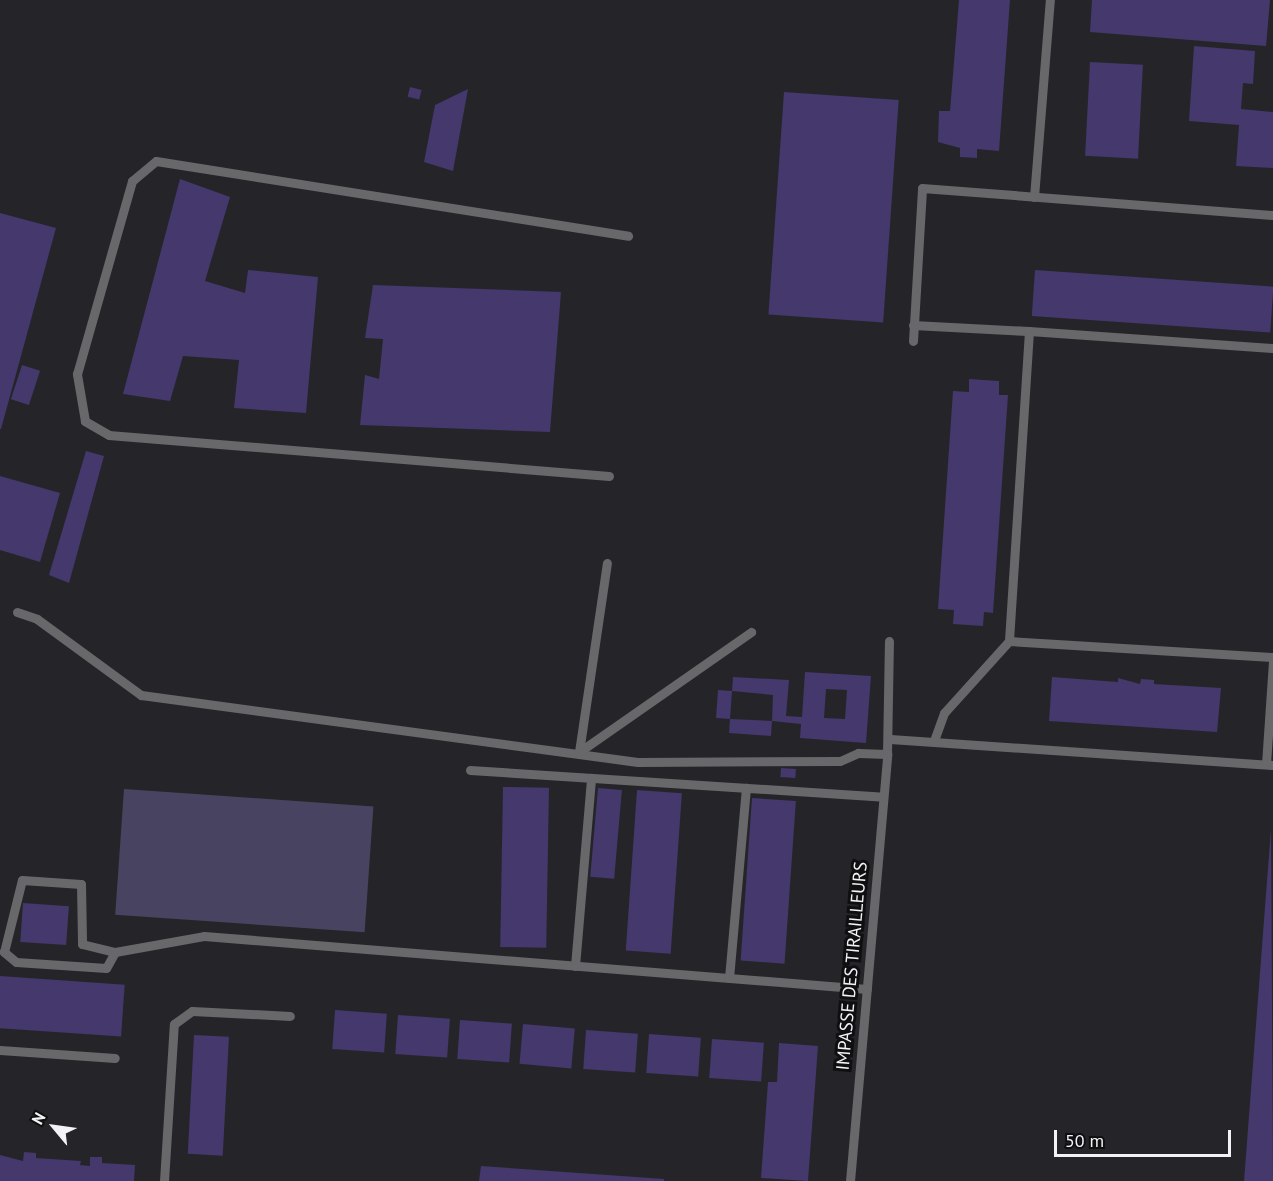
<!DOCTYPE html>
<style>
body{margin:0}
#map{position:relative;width:1273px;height:1181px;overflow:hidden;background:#252529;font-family:"PT Sans",sans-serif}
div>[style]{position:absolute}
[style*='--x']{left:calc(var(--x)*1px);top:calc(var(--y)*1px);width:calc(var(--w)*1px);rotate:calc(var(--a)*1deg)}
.green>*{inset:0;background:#494362;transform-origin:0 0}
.building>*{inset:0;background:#44386c;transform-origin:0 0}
.lane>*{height:9px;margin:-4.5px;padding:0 4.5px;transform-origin:4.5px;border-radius:4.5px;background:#68686a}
span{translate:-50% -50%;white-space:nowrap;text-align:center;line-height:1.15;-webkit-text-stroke:6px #0f0e10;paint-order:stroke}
.street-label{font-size:18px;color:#f3f3f6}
.north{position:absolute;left:24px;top:1097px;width:60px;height:60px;-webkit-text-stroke:4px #0f0e10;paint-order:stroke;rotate:299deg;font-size:16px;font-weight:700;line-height:24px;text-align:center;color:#f3f3f6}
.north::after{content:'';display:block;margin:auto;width:21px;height:27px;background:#f3f3f6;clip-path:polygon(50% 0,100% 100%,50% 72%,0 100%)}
.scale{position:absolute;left:1054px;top:1130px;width:177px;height:27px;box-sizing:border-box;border:3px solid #f3f3f6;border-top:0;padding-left:8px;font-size:18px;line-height:21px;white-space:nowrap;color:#f3f3f6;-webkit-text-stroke:4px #0f0e10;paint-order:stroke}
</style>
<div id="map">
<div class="green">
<i style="left:124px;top:789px;width:250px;height:126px;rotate:4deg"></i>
</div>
<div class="building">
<i style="clip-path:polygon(959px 0,1010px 0,999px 151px,977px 149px,977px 158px,960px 157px,960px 148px,938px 142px,939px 111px,950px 111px)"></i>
<i style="clip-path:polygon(1092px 0,1270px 0,1266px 46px,1090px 32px)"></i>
<i style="clip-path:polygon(1194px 46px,1255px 51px,1253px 84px,1243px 83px,1241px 109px,1273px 112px,1273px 168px,1236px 166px,1239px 125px,1189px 121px)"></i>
<i style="left:1090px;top:62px;width:53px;height:94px;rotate:3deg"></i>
<i style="left:410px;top:87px;width:12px;height:10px;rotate:14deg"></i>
<i style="clip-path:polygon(468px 89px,453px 171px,424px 162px,435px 105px)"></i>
<i style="left:784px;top:92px;width:115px;height:223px;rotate:4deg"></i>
<i style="clip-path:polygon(180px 179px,230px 197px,205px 281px,245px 293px,248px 270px,318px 277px,306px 413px,234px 408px,239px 360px,183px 356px,170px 401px,123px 394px)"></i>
<i style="clip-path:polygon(0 213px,56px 228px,1px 429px,0 429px)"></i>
<i style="left:1035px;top:270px;width:239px;height:46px;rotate:4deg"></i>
<i style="clip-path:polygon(373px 285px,561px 292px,550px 432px,360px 425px,365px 375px,379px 379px,383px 339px,365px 338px)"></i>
<i style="left:22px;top:365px;width:19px;height:36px;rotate:18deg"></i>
<i style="clip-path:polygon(969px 379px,999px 381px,999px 395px,1008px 395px,993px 613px,984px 612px,983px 626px,953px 624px,954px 610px,938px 609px,953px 391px,969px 392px)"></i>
<i style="clip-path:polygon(86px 451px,104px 456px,69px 583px,49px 575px)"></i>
<i style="clip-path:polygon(0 476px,60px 493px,40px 562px,0 550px)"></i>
<i style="clip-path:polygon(evenodd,805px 672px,871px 676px,866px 743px,800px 738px,801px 724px,772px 721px,773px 695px,732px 691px,733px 677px,789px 680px,786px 716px,802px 717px,805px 672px,826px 689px,847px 690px,845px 719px,824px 718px,826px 689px)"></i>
<i style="clip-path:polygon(1052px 677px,1118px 682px,1118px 678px,1140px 684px,1141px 679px,1154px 680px,1154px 684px,1221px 688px,1217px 732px,1049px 721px)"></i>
<i style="clip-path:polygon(718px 690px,732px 691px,730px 719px,772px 721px,771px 736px,729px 733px,730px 719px,716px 718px)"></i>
<i style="left:781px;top:768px;width:15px;height:9px;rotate:4deg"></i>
<i style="left:503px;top:787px;width:46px;height:160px;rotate:1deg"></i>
<i style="left:598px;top:788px;width:24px;height:89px;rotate:5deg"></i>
<i style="left:637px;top:790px;width:45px;height:161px;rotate:4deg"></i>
<i style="left:752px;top:798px;width:44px;height:163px;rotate:4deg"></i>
<i style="clip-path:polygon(1271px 829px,1273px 1181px,1244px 1181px)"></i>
<i style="left:23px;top:903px;width:46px;height:39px;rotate:4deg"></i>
<i style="left:0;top:976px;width:125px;height:52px;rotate:4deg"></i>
<i style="left:335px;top:1010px;width:52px;height:39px;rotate:4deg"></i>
<i style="left:398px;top:1015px;width:52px;height:39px;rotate:4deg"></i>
<i style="left:460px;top:1020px;width:52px;height:39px;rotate:4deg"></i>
<i style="left:523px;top:1024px;width:52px;height:40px;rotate:5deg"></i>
<i style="left:586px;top:1030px;width:52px;height:39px;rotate:4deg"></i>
<i style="left:649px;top:1034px;width:52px;height:39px;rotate:4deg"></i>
<i style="left:194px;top:1035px;width:35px;height:119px;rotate:3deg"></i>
<i style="left:712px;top:1039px;width:52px;height:39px;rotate:4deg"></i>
<i style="clip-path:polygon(779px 1043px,818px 1046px,808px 1181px,761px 1178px,768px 1082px,777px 1082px)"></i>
<i style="clip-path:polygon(24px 1152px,36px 1153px,36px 1158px,81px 1161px,80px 1165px,90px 1166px,90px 1157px,102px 1157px,102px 1163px,135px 1165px,134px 1181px,0 1181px,0 1155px,23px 1161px)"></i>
<i style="clip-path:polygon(481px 1166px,664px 1179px,664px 1181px,479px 1181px)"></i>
</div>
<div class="lane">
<i style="--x:1034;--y:197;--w:198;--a:-85.4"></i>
<i style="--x:913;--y:325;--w:116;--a:3"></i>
<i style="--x:1029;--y:331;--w:311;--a:93.7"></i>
<i style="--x:1009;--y:641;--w:97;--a:132.1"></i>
<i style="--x:944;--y:713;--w:30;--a:110"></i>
<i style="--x:1029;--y:331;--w:245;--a:4"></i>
<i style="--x:913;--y:341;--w:153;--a:-86.6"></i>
<i style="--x:922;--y:188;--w:352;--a:4.4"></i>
<i style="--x:609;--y:476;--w:502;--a:-175.31"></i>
<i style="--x:109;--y:435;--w:28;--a:-150"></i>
<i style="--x:85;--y:421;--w:48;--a:-99.7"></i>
<i style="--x:77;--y:374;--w:201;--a:-74.1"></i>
<i style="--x:132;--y:181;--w:31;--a:-40"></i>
<i style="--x:156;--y:161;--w:478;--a:9"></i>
<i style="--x:17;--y:612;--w:21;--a:19"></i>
<i style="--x:37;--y:619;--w:129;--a:36.2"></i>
<i style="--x:141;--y:695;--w:501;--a:7.68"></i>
<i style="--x:638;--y:762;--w:202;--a:-0.3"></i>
<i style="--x:840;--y:761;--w:20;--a:-24"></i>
<i style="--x:858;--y:753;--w:29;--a:2"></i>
<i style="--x:887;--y:754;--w:113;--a:-89"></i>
<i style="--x:1009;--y:641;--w:264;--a:3.5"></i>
<i style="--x:890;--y:739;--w:384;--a:3.9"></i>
<i style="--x:579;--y:752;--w:210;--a:-34.9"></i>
<i style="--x:579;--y:752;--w:191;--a:-81.6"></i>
<i style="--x:1266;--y:764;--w:102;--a:-86.1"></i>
<i style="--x:470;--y:770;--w:414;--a:3.7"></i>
<i style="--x:115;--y:952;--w:18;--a:119"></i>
<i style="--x:106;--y:968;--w:90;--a:-176.2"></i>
<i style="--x:16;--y:962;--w:16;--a:-140"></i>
<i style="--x:4;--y:952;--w:74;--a:-76"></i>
<i style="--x:22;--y:880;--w:59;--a:3.9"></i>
<i style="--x:81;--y:884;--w:60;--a:89"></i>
<i style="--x:82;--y:944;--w:34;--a:14"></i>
<i style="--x:115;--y:952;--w:90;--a:-10.2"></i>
<i style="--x:204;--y:936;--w:665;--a:4.57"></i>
<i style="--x:575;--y:966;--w:189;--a:-85.1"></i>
<i style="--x:729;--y:978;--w:191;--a:-84.9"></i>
<i style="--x:0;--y:1050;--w:115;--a:4"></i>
<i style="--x:164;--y:1181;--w:157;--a:-86.4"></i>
<i style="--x:174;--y:1024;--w:22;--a:-36"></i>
<i style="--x:192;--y:1011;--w:98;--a:2.9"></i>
<i style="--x:850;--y:1181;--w:429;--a:-85"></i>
</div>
<div class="street-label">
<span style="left:852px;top:966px;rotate:-85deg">IMPASSE DES TIRAILLEURS</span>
</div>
<div class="north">N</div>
<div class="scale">50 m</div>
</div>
